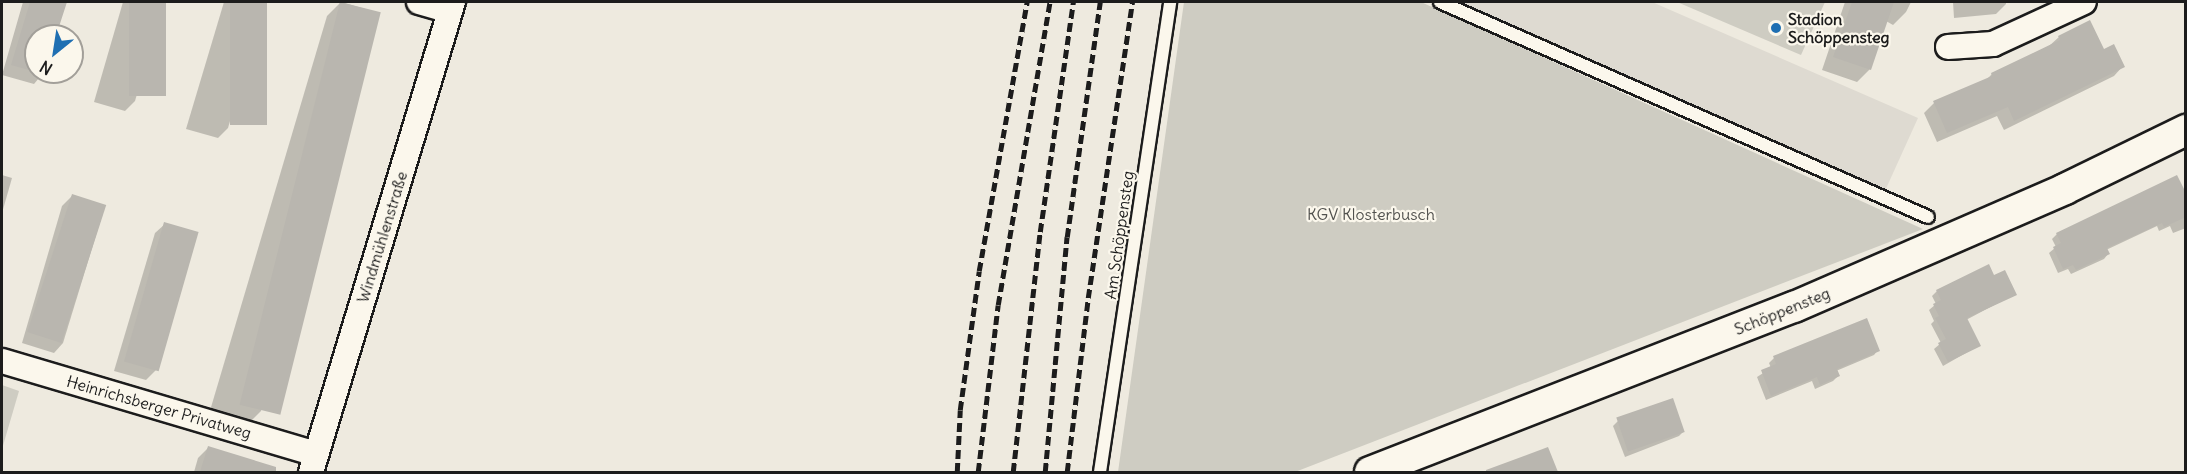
<!DOCTYPE html>
<meta charset="utf-8">
<style>
body{margin:0}
#map{position:relative;width:2187px;height:474px;overflow:hidden;background:#eeeadf;font-family:Delius,sans-serif}
div>[style]{position:absolute}
[style*='--x']{left:calc(var(--x)*1px);top:calc(var(--y)*1px);width:calc(var(--w)*1px);rotate:calc(var(--a)*1deg)}
.built>*{inset:0;background:#dedad1}
.green>*{inset:0;background:#ceccc2}
.shadow>*{inset:0;background:#0003}
.building>*{inset:0;background:#b9b6af;transform-origin:0 0}
.roads{filter:drop-shadow(2px 0 #1c1c1c) drop-shadow(-2px 0 #1c1c1c) drop-shadow(0 2px #1c1c1c) drop-shadow(0 -2px #1c1c1c)}
.service>*{height:12px;margin:-6px;padding:0 6px;transform-origin:6px;border-radius:6px;background:#fbf7ec}
.minor>*{height:24px;margin:-12px;padding:0 12px;transform-origin:12px;border-radius:12px;background:#fbf7ec}
.tertiary>*{height:30px;margin:-15px;padding:0 15px;transform-origin:15px;border-radius:15px;background:#fbf7ec}
.rail>*{height:4.5px;margin-top:-2.25px;transform-origin:0;background:repeating-linear-gradient(90deg,#1c1c1c 0 9px,transparent 0 13.5px)}
.dots>*{width:16px;height:16px;translate:-50% -50%;box-sizing:border-box;border:3px solid #fbf7ec;border-radius:50%}
span{translate:-50% -50%;white-space:nowrap;text-align:center;line-height:1.15;-webkit-text-stroke:4.5px #fbf7ec;paint-order:stroke}
.poi-label{font-size:16px;color:#1c1c1c;font-weight:700}
.left{translate:0 -50%;text-align:left}
.park-label{font-size:16px;color:#51514e}
.street-label{font-size:16px;color:#1c1c1c}
.frame{position:absolute;inset:0;border:3px solid #1c1c1c;pointer-events:none}
.north{position:absolute;left:24px;top:24px;width:60px;height:60px;box-sizing:border-box;background:#fbf7ec;border:2px solid #a29f99;border-radius:50%;rotate:210deg;font-size:16px;font-weight:700;line-height:24px;text-align:center;color:#1c1c1c}
.north::after{content:'';display:block;margin:auto;width:21px;height:27px;background:#1f6fb2;clip-path:polygon(50% 0,100% 100%,50% 72%,0 100%)}
</style>
<div id="map">
<div class="built">
<i style="clip-path:polygon(1454px 2px,1652px 2px,1918px 118px,1884px 193px)"></i>
</div>
<div class="green">
<i style="clip-path:polygon(1184px 2px,1421px 2px,1923px 229px,1295px 472px,1118px 472px)"></i>
<i style="clip-path:polygon(1677px 2px,1825px 2px,1801px 55px)"></i>
<i style="clip-path:polygon(2px 385px,19px 391px,2px 449px)"></i>
</div>
<div class="shadow">
<i style="clip-path:polygon(23px 2px,65px 2px,55px 36px,36px 36px,36px 72px,44px 72px,34px 84px,2px 75px)"></i>
<i style="clip-path:polygon(123px 2px,164px 2px,135px 101px,125px 111px,94px 102px)"></i>
<i style="clip-path:polygon(224px 2px,265px 2px,228px 128px,218px 138px,186px 129px)"></i>
<i style="clip-path:polygon(341px 2px,379px 13px,261px 411px,247px 425px,209px 414px,327px 16px)"></i>
<i style="clip-path:polygon(1845px 2px,1911px 2px,1906px 12px,1893px 25px,1886px 21px,1870px 69px,1857px 82px,1822px 70px)"></i>
<i style="clip-path:polygon(1953px 2px,2006px 2px,2006px 4px,1996px 14px,1954px 18px)"></i>
<i style="clip-path:polygon(2089px 22px,2104px 51px,2123px 66px,2114px 76px,2004px 130px,1997px 116px,1937px 142px,1924px 113px,1934px 103px,1985px 81px,1992px 74px,2049px 46px,2059px 37px)"></i>
<i style="clip-path:polygon(2px 175px,12px 178px,2px 213px)"></i>
<i style="clip-path:polygon(72px 196px,105px 206px,63px 343px,54px 353px,22px 343px,62px 206px)"></i>
<i style="clip-path:polygon(2186px 197px,2186px 228px,2173px 233px,2170px 226px,2159px 231px,2157px 226px,2106px 250px,2108px 254px,2104px 259px,2071px 274px,2068px 269px,2058px 273px,2049px 253px,2056px 247px,2052px 239px,2057px 234px)"></i>
<i style="clip-path:polygon(165px 224px,156px 370px,146px 380px,114px 371px,155px 233px)"></i>
<i style="clip-path:polygon(1994px 277px,2015px 294px,1966px 320px,1980px 345px,1943px 366px,1934px 349px,1941px 343px,1931px 324px,1934px 321px,1929px 310px,1936px 304px,1932px 296px,1937px 291px)"></i>
<i style="clip-path:polygon(1878px 350px,1874px 355px,1836px 371px,1838px 376px,1833px 381px,1815px 389px,1812px 381px,1766px 400px,1757px 377px,1771px 368px,1769px 363px,1774px 358px)"></i>
<i style="clip-path:polygon(1618px 421px,1684px 431px,1679px 436px,1625px 457px,1613px 426px)"></i>
<i style="clip-path:polygon(208px 448px,246px 460px,243px 472px,194px 472px,198px 458px)"></i>
<i style="clip-path:polygon(1548px 449px,1556px 472px,1483px 472px)"></i>
</div>
<div class="building">
<i style="clip-path:polygon(30px 2px,67px 2px,56px 36px,36px 36px,36px 72px,11px 65px)"></i>
<i style="left:129px;top:2px;width:37px;height:94px"></i>
<i style="left:230px;top:2px;width:37px;height:123px"></i>
<i style="left:340px;top:2px;width:42px;height:415px;rotate:14deg"></i>
<i style="clip-path:polygon(1852px 2px,1894px 2px,1871px 70px,1833px 57px)"></i>
<i style="clip-path:polygon(2090px 20px,2104px 49px,2114px 44px,2125px 67px,2014px 121px,2008px 107px,1947px 133px,1933px 101px,1992px 76px,1991px 73px,2060px 40px,2058px 36px)"></i>
<i style="clip-path:polygon(2177px 175px,2186px 193px,2186px 217px,2164px 227px,2162px 223px,2107px 248px,2110px 254px,2076px 270px,2073px 265px,2063px 269px,2053px 247px,2061px 243px,2056px 233px)"></i>
<i style="left:72px;top:194px;width:36px;height:145px;rotate:18deg"></i>
<i style="left:164px;top:222px;width:36px;height:145px;rotate:16deg"></i>
<i style="clip-path:polygon(1989px 264px,1994px 275px,2005px 270px,2017px 295px,1967px 318px,1981px 346px,1948px 362px,1938px 343px,1946px 339px,1935px 318px,1939px 316px,1933px 304px,1941px 300px,1936px 290px)"></i>
<i style="clip-path:polygon(1867px 318px,1880px 351px,1837px 369px,1840px 376px,1820px 385px,1817px 377px,1771px 396px,1761px 370px,1776px 364px,1773px 356px)"></i>
<i style="left:1673px;top:398px;width:36px;height:60px;rotate:71deg"></i>
<i style="clip-path:polygon(208px 446px,276px 467px,276px 472px,200px 472px)"></i>
<i style="clip-path:polygon(1548px 447px,1558px 472px,1486px 472px,1486px 470px)"></i>
</div>
<div class="roads">
<div class="service">
<i style="--x:1440;--y:2;--w:533;--a:23.78"></i>
<i style="--x:1100;--y:472;--w:475;--a:-81.5"></i>
</div>
<div class="minor">
<i style="--x:419;--y:2;--w:32;--a:16"></i>
<i style="--x:1948;--y:47;--w:45;--a:-3.8"></i>
<i style="--x:1993;--y:44;--w:100;--a:-24.8"></i>
<i style="--x:2;--y:361;--w:327;--a:16.5"></i>
<i style="--x:311;--y:472;--w:491;--a:-73.2"></i>
</div>
<div class="tertiary">
<i style="--x:1370;--y:472;--w:455;--a:-21.3"></i>
<i style="--x:1794;--y:307;--w:296;--a:-23.5"></i>
<i style="--x:2065;--y:189;--w:135;--a:-26"></i>
</div>
</div>
<div class="rail">
<i style="--x:957;--y:472;--w:62;--a:-87.2"></i>
<i style="--x:960;--y:410;--w:140;--a:-82.2"></i>
<i style="--x:979;--y:271;--w:273;--a:-79.9"></i>
<i style="--x:978;--y:472;--w:168;--a:-83.2"></i>
<i style="--x:998;--y:305;--w:307;--a:-80.3"></i>
<i style="--x:1013;--y:472;--w:242;--a:-83.6"></i>
<i style="--x:1040;--y:232;--w:232;--a:-81.8"></i>
<i style="--x:1045;--y:472;--w:236;--a:-84.7"></i>
<i style="--x:1067;--y:237;--w:237;--a:-82"></i>
<i style="--x:1067;--y:472;--w:175;--a:-83.1"></i>
<i style="--x:1088;--y:298;--w:299;--a:-81.5"></i>
</div>
<div class="dots">
<i style="left:1776px;top:28px;background:#1f6fb2"></i>
</div>
<div class="poi-label">
<span class="left" style="left:1788px;top:28px">Stadion<br>Schöppensteg</span>
</div>
<div class="park-label">
<span style="left:1371px;top:214px">KGV Klosterbusch</span>
</div>
<div class="street-label">
<span style="left:1119px;top:235px;rotate:-82deg">Am Schöppensteg</span>
<span style="left:382px;top:237px;rotate:-73deg">Windmühlenstraße</span>
<span style="left:1782px;top:311px;rotate:-22deg">Schöppensteg</span>
<span style="left:159px;top:407px;rotate:16deg">Heinrichsberger Privatweg</span>
</div>
<div class="frame"></div>
<div class="north">N</div>
</div>
